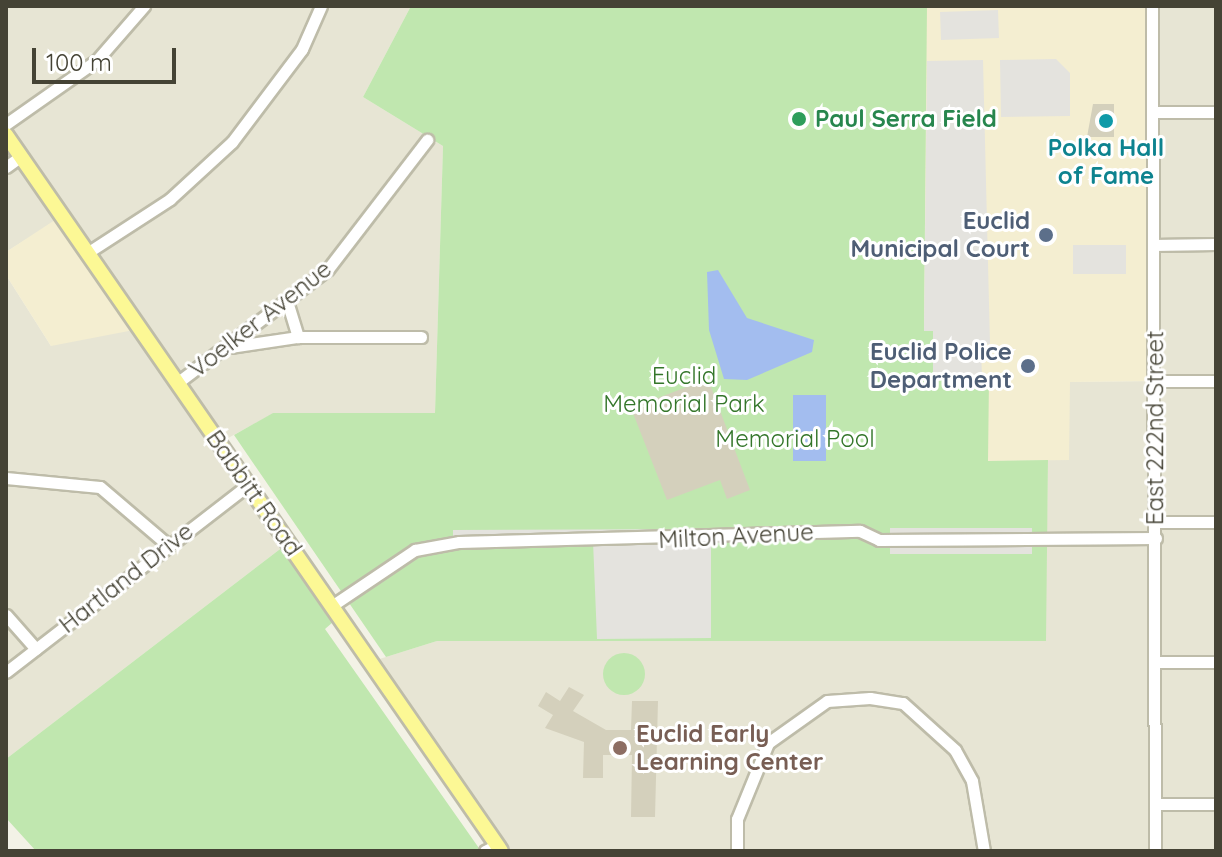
<!DOCTYPE html>
<style>
body{margin:0}
#map{position:relative;width:1222px;height:857px;overflow:hidden;background:#f3f2e6;font-family:Quicksand,sans-serif}
div>[style]{position:absolute}
[style*='--x']{left:calc(var(--x)*1px);top:calc(var(--y)*1px);width:calc(var(--w)*1px);rotate:calc(var(--a)*1deg)}
.residential>*{inset:0;background:#e7e5d4}
.commercial>*{inset:0;background:#f4eed1}
.green>*{inset:0;background:#c0e7af}
.round{border-radius:50%}
.parking>*{inset:0;background:#e4e3de;transform-origin:0 0}
.water>*{inset:0;background:#a3bdef;transform-origin:0 0}
.building>*{inset:0;background:#d4d0bc}
.roads{filter:drop-shadow(2px 0 #bebca9) drop-shadow(-2px 0 #bebca9) drop-shadow(0 2px #bebca9) drop-shadow(0 -2px #bebca9)}
.minor>*{height:11px;margin:-5.5px;padding:0 5.5px;transform-origin:5.5px;border-radius:5.5px;background:#fff}
.major>*{height:14px;margin:-7px;padding:0 7px;transform-origin:7px;border-radius:7px;background:#fcf895}
.dots>*{width:22px;height:22px;translate:-50% -50%;box-sizing:border-box;border:4px solid #fff;border-radius:50%}
span{translate:-50% -50%;white-space:nowrap;text-align:center;line-height:1.15;-webkit-text-stroke:6px #fff;paint-order:stroke}
.leisure-label{font-size:24px;color:#27864d;font-weight:700}
.left{translate:0 -50%;text-align:left}
.culture-label{font-size:24px;color:#0d838f;font-weight:700}
.service-label{font-size:24px;color:#4e5e75;font-weight:700}
.right{translate:-100% -50%;text-align:right}
.street-label{font-size:24px;color:#454335}
.park-label{font-size:24px;color:#34762a}
.education-label{font-size:24px;color:#785e54;font-weight:700}
.frame{position:absolute;inset:0;border:8px solid #454335;pointer-events:none}
.scale{position:absolute;left:32px;top:48px;width:144px;height:36px;box-sizing:border-box;border:4px solid #454335;border-top:0;padding-left:10px;font-size:24px;line-height:28px;white-space:nowrap;color:#454335;-webkit-text-stroke:6px #fff;paint-order:stroke}
</style>
<div id="map">
<div class="residential">
<i style="clip-path:polygon(6px 6px,411px 6px,363px 97px,443px 146px,435px 413px,274px 413px,219px 443px,288px 543px,6px 759px,6px 275px,51px 346px,62px 217px,6px 252px)"></i>
<i style="clip-path:polygon(1152px 6px,1216px 6px,1216px 851px,502px 851px,370px 662px,437px 641px,1045px 641px,1048px 460px,1069px 460px,1069px 382px,1155px 381px)"></i>
</div>
<div class="commercial">
<i style="clip-path:polygon(926px 6px,1152px 6px,1155px 381px,1070px 382px,1069px 460px,988px 461px,988px 379px,933px 380px,924px 331px)"></i>
<i style="clip-path:polygon(61px 216px,139px 329px,51px 346px,6px 275px,6px 252px)"></i>
</div>
<div class="green">
<i style="clip-path:polygon(411px 6px,927px 6px,924px 330px,933px 331px,933px 379px,989px 379px,988px 461px,1048px 460px,1046px 641px,437px 641px,386px 657px,234px 435px,273px 413px,435px 413px,443px 146px,363px 97px)"></i>
<i style="clip-path:polygon(288px 543px,340px 616px,325px 629px,481px 851px,36px 851px,6px 818px,6px 759px)"></i>
<i class="round" style="left:603px;top:653px;width:42px;height:42px"></i>
</div>
<div class="parking">
<i style="left:998px;top:10px;width:28px;height:58px;rotate:88deg"></i>
<i style="clip-path:polygon(1056px 59px,1070px 73px,1070px 116px,1001px 117px,1000px 60px)"></i>
<i style="clip-path:polygon(983px 60px,990px 344px,981px 345px,982px 378px,933px 380px,933px 331px,924px 331px,927px 61px)"></i>
<i style="left:1073px;top:245px;width:53px;height:29px"></i>
<i style="left:890px;top:528px;width:142px;height:26px"></i>
<i style="clip-path:polygon(711px 529px,711px 638px,597px 639px,593px 541px,453px 544px,453px 530px)"></i>
</div>
<div class="water">
<i style="clip-path:polygon(718px 270px,747px 318px,814px 340px,812px 352px,747px 380px,724px 379px,709px 330px,707px 272px)"></i>
<i style="left:793px;top:395px;width:33px;height:66px"></i>
</div>
<div class="building">
<i style="clip-path:polygon(1093px 104px,1114px 104px,1114px 137px,1087px 137px)"></i>
<i style="clip-path:polygon(708px 379px,750px 490px,727px 499px,720px 480px,667px 500px,631px 408px)"></i>
<i style="clip-path:polygon(569px 687px,584px 695px,573px 711px,606px 730px,631px 730px,632px 701px,658px 701px,655px 817px,631px 817px,632px 755px,603px 755px,603px 778px,583px 778px,584px 742px,545px 728px,553px 715px,538px 706px,546px 692px,560px 701px)"></i>
</div>
<div class="roads">
<div class="minor">
<i style="--x:1152;--y:6;--w:845;--a:89.8"></i>
<i style="--x:1152;--y:112;--w:64;--a:0"></i>
<i style="--x:6;--y:124;--w:111;--a:-35.1"></i>
<i style="--x:97;--y:60;--w:72;--a:-49"></i>
<i style="--x:6;--y:167;--w:17;--a:-36"></i>
<i style="--x:1153;--y:245;--w:63;--a:-0.9"></i>
<i style="--x:87;--y:253;--w:99;--a:-33"></i>
<i style="--x:170;--y:199;--w:84;--a:-42.6"></i>
<i style="--x:232;--y:142;--w:116;--a:-53"></i>
<i style="--x:302;--y:49;--w:47;--a:-66.2"></i>
<i style="--x:287;--y:301;--w:38;--a:73"></i>
<i style="--x:230;--y:347;--w:69;--a:-8.4"></i>
<i style="--x:298;--y:337;--w:123;--a:0"></i>
<i style="--x:1155;--y:381;--w:61;--a:0"></i>
<i style="--x:177;--y:383;--w:189;--a:-37.1"></i>
<i style="--x:328;--y:269;--w:163;--a:-52.5"></i>
<i style="--x:6;--y:478;--w:94;--a:5.5"></i>
<i style="--x:100;--y:487;--w:89;--a:40.5"></i>
<i style="--x:1156;--y:522;--w:60;--a:0"></i>
<i style="--x:333;--y:605;--w:99;--a:-33.9"></i>
<i style="--x:415;--y:550;--w:45;--a:-10.3"></i>
<i style="--x:459;--y:542;--w:401;--a:-1.6"></i>
<i style="--x:860;--y:531;--w:21;--a:25"></i>
<i style="--x:879;--y:540;--w:277;--a:-0.4"></i>
<i style="--x:6;--y:615;--w:45;--a:48.6"></i>
<i style="--x:1156;--y:662;--w:60;--a:0"></i>
<i style="--x:6;--y:672;--w:304;--a:-37.7"></i>
<i style="--x:1156;--y:804;--w:60;--a:0"></i>
<i style="--x:485;--y:851;--w:13;--a:-27"></i>
<i style="--x:737;--y:851;--w:32;--a:-90"></i>
<i style="--x:737;--y:819;--w:82;--a:-67.8"></i>
<i style="--x:768;--y:743;--w:72;--a:-35.4"></i>
<i style="--x:827;--y:701;--w:43;--a:-4"></i>
<i style="--x:870;--y:698;--w:33;--a:9"></i>
<i style="--x:903;--y:703;--w:70;--a:42.1"></i>
<i style="--x:955;--y:750;--w:35;--a:61"></i>
<i style="--x:972;--y:781;--w:71;--a:80.3"></i>
</div>
<div class="major">
<i style="--x:6;--y:135;--w:870;--a:55.34"></i>
</div>
</div>
<div class="dots">
<i style="left:799px;top:119px;background:#2e9e5b"></i>
<i style="left:1106px;top:121px;background:#0f9aa8"></i>
<i style="left:1046px;top:235px;background:#5c6f8a"></i>
<i style="left:1028px;top:366px;background:#5c6f8a"></i>
<i style="left:620px;top:748px;background:#8d6e63"></i>
</div>
<div class="leisure-label">
<span class="left" style="left:815px;top:119px">Paul Serra Field</span>
</div>
<div class="culture-label">
<span style="left:1106px;top:162px">Polka Hall<br>of Fame</span>
</div>
<div class="service-label">
<span class="right" style="left:1030px;top:235px">Euclid<br>Municipal Court</span>
<span class="right" style="left:1012px;top:366px">Euclid Police<br>Department</span>
</div>
<div class="street-label">
<span style="left:260px;top:319px;rotate:-38deg">Voelker Avenue</span>
<span style="left:1155px;top:428px;rotate:-90deg">East 222nd Street</span>
<span style="left:254px;top:493px;rotate:55deg">Babbitt Road</span>
<span style="left:736px;top:536px;rotate:-3deg">Milton Avenue</span>
<span style="left:126px;top:578px;rotate:-38deg">Hartland Drive</span>
</div>
<div class="park-label">
<span style="left:684px;top:390px">Euclid<br>Memorial Park</span>
<span style="left:795px;top:439px">Memorial Pool</span>
</div>
<div class="education-label">
<span class="left" style="left:636px;top:748px">Euclid Early<br>Learning Center</span>
</div>
<div class="frame"></div>
<div class="scale">100 m</div>
</div>
